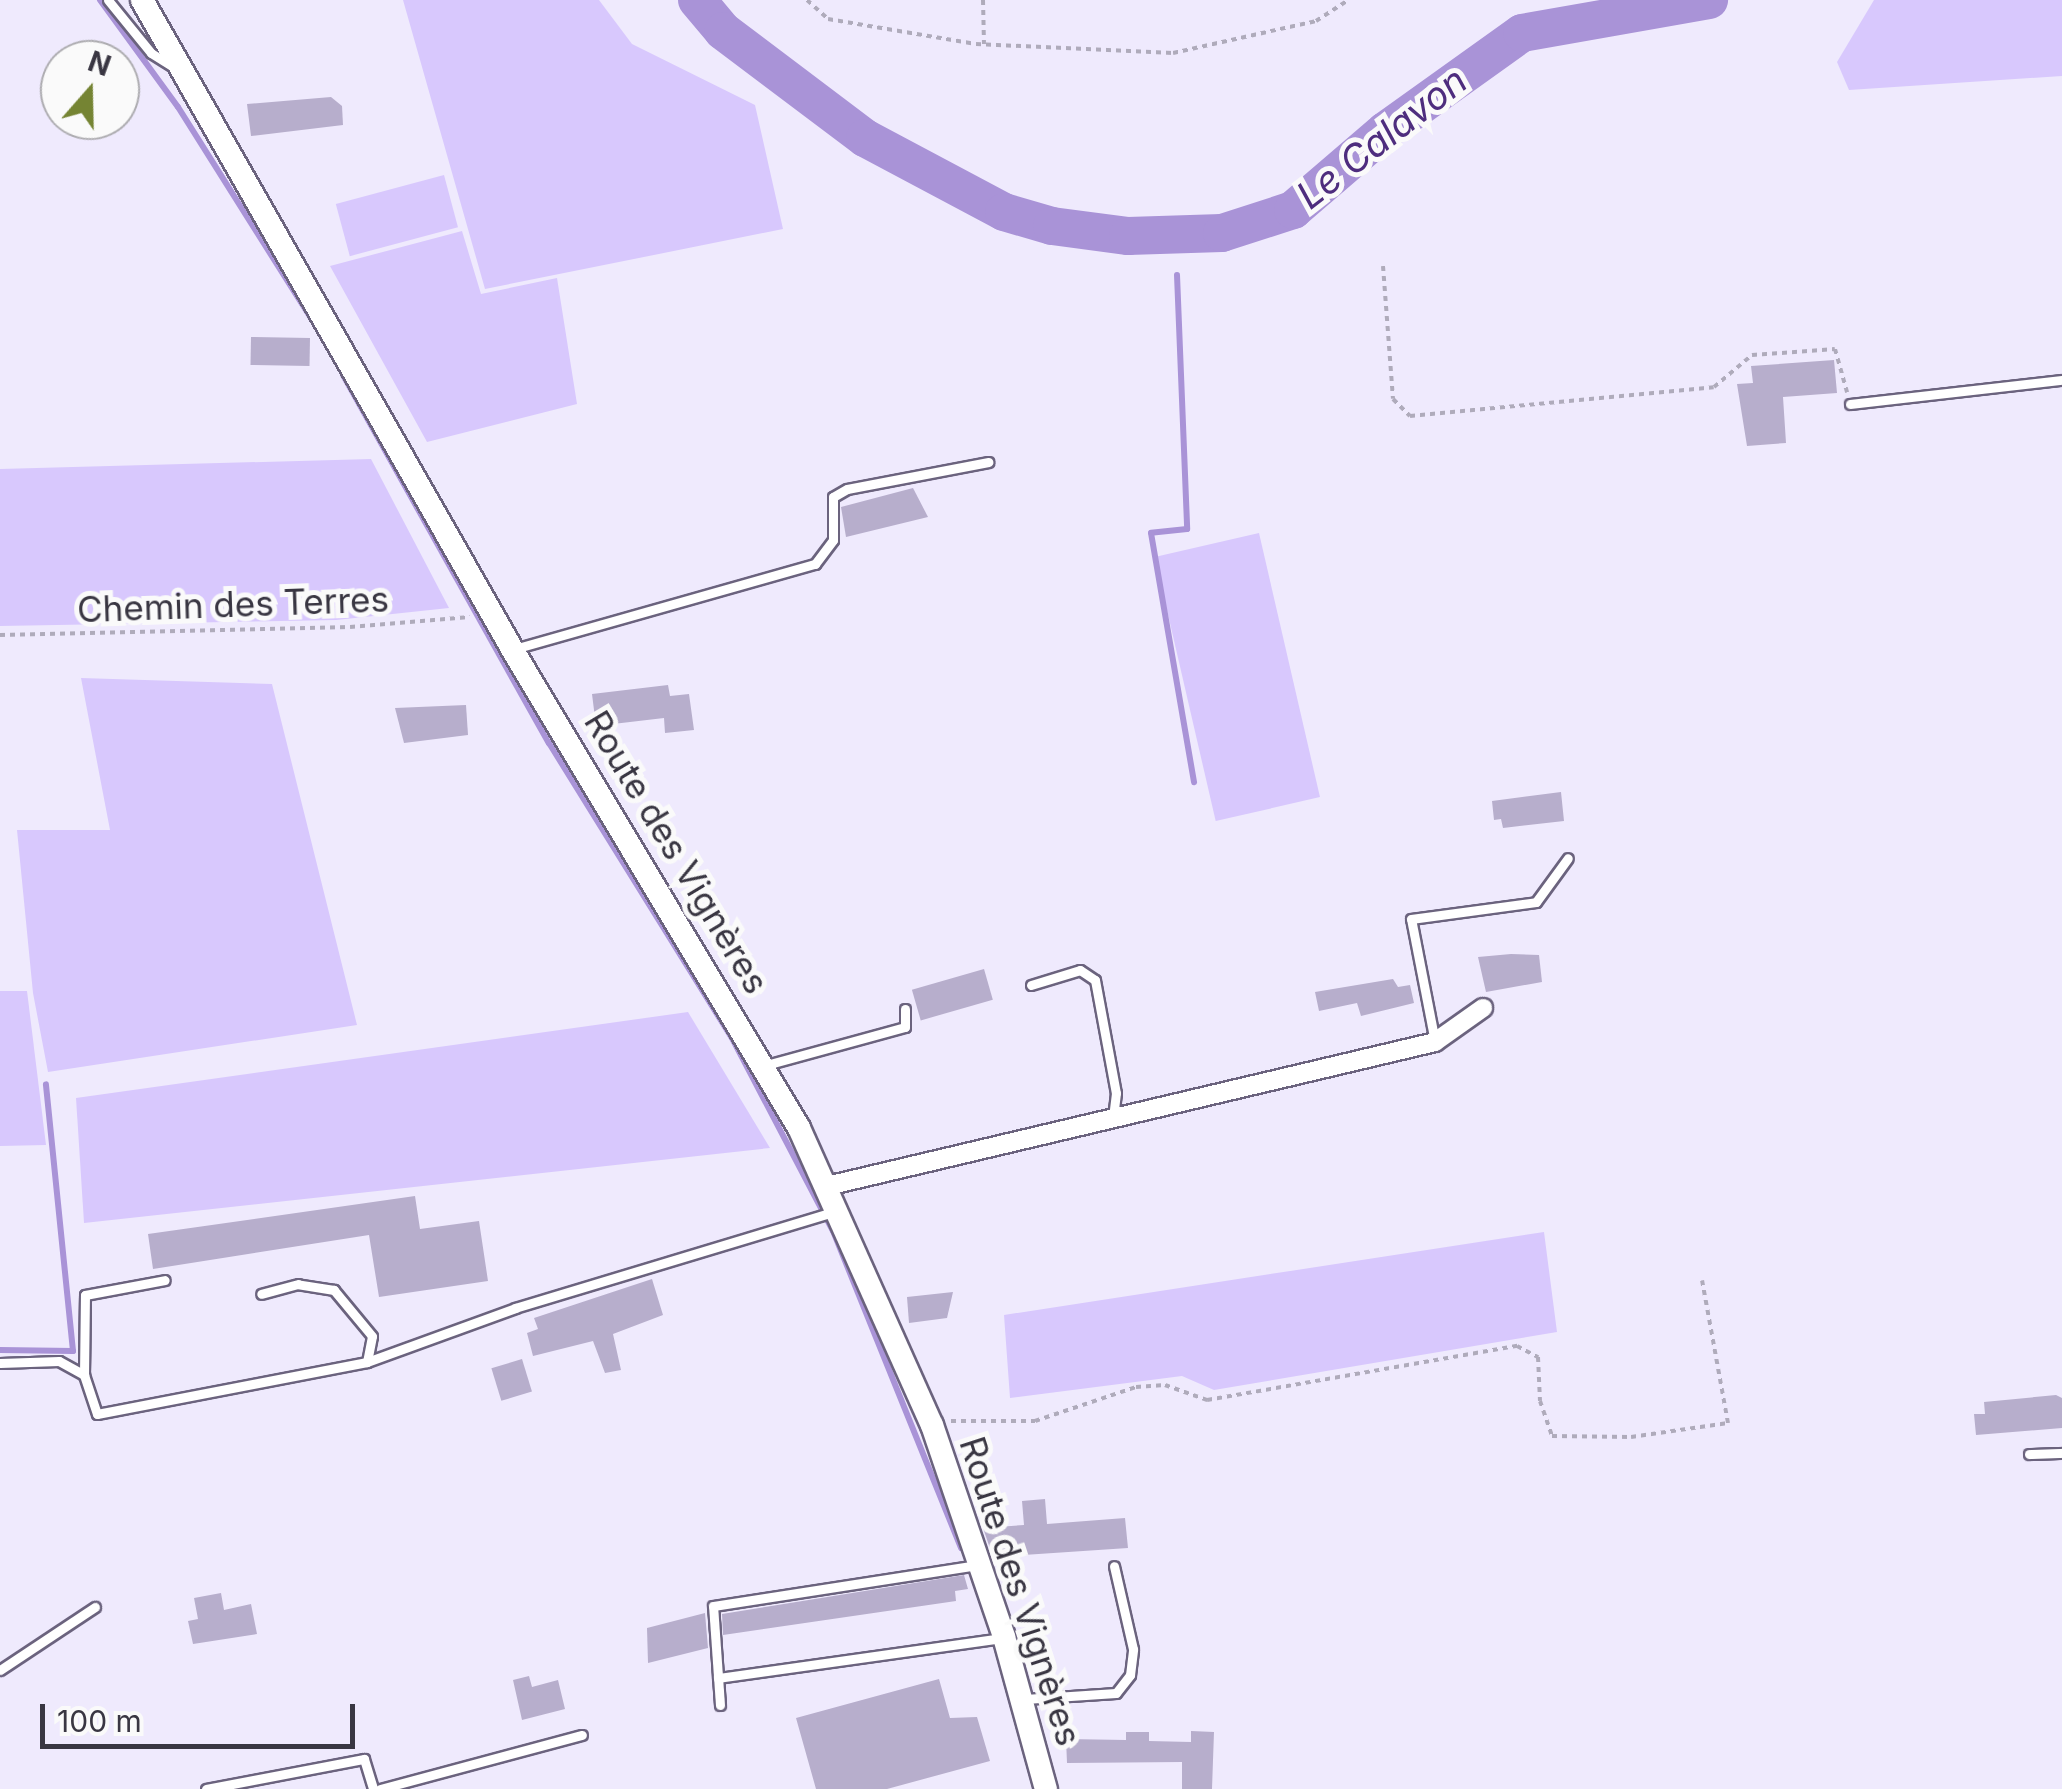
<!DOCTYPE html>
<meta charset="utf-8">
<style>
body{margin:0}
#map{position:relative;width:2062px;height:1789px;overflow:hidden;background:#efeafd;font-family:Inter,sans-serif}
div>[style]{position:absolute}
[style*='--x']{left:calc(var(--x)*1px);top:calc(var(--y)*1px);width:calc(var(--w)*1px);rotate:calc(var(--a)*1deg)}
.green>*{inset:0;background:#d8c8fd;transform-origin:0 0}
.stream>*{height:6px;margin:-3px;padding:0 3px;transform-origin:3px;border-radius:3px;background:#a993d7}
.river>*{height:38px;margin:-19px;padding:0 19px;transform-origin:19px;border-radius:19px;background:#a993d7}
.building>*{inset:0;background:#b7aecc;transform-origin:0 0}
.path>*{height:4px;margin-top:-2px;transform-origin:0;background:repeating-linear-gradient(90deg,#afabbb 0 5px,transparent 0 10px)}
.roads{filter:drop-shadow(2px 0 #6b637e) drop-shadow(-2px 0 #6b637e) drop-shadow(0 2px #6b637e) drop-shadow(0 -2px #6b637e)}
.lane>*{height:9px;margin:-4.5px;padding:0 4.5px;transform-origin:4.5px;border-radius:4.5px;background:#fff}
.street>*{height:18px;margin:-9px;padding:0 9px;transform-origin:9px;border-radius:9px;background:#fff}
.secondary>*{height:22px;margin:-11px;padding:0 11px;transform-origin:11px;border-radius:11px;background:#fff}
span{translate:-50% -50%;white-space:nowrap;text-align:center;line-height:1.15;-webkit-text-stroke:10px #fafafa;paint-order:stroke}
.street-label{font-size:35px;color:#393642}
.water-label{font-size:38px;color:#4e2d7e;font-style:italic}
.north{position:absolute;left:40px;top:40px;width:100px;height:100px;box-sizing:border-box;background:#fafafa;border:2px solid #adacb0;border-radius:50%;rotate:20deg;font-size:28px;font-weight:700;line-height:40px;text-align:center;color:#393642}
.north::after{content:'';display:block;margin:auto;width:35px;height:45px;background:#758433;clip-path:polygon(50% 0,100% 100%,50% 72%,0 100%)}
.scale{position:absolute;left:40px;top:1704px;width:315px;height:45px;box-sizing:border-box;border:5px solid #393642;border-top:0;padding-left:12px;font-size:30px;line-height:35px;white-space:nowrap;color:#393642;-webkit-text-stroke:8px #fafafa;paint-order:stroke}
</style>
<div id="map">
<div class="green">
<i style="clip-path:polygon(403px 0,599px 0,632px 44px,755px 105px,783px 229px,485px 289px)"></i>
<i style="clip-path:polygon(1874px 0,2062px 0,2062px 76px,1849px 90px,1837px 62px)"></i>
<i style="left:444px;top:175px;width:54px;height:112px;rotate:75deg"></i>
<i style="clip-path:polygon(462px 231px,481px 294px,557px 278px,577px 404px,427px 442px,330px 266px)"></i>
<i style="clip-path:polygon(371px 459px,449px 608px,336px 620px,0 626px,0 469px)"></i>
<i style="left:1259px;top:533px;width:271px;height:107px;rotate:77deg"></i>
<i style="clip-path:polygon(81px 678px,272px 684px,357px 1025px,48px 1072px,33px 993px,17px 830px,110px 830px)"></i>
<i style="clip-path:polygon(0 991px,27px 991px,46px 1145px,0 1146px)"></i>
<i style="clip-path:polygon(688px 1012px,770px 1148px,84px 1223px,76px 1098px)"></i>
<i style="clip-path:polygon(1544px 1232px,1557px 1332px,1214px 1390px,1182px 1376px,1010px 1398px,1004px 1315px)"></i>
</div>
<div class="stream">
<i style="--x:100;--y:0;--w:132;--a:53.9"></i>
<i style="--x:178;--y:107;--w:252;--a:57.8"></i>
<i style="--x:1177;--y:275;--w:254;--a:87.7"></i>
<i style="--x:1187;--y:529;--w:36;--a:174"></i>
<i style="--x:1151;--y:533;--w:253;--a:80.2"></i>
<i style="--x:343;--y:375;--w:422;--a:60.8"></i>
<i style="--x:549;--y:743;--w:347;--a:58.2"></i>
<i style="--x:732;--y:1038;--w:218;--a:62.4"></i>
<i style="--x:833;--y:1231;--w:342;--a:68"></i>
<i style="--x:0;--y:1350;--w:73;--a:0.8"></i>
<i style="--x:73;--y:1351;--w:268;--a:-95.8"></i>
</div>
<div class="river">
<i style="--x:697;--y:0;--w:40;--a:50"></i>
<i style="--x:723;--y:31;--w:178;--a:37"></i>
<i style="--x:865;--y:138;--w:157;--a:28"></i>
<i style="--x:1004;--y:212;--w:50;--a:16.3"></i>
<i style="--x:1052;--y:226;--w:77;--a:7.5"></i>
<i style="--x:1128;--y:236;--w:94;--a:-1.8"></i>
<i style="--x:1222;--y:233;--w:75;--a:-17.9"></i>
<i style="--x:1293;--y:210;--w:121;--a:-40.7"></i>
<i style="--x:1385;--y:131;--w:168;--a:-35.6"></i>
<i style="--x:1522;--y:33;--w:190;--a:-10"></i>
</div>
<div class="building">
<i style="clip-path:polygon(331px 97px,342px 106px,343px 125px,251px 136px,247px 104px)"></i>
<i style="left:251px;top:337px;width:59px;height:28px;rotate:1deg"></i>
<i style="clip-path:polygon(1834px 360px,1837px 393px,1783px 397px,1786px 443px,1747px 446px,1737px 384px,1753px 383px,1751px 366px)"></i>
<i style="clip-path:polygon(913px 488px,928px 517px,846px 537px,841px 507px)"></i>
<i style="clip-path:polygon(668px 685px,670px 696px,689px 694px,694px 730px,665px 733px,664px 718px,596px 726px,592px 694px)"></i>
<i style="clip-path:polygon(466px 705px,468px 735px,404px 743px,395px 708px)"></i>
<i style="clip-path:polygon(1561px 792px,1564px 821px,1503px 828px,1501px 819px,1494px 820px,1492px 801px)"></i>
<i style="clip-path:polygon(1511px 954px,1539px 955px,1542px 982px,1486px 992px,1478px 957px)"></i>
<i style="left:984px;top:969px;width:32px;height:75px;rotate:74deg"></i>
<i style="clip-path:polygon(1393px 979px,1398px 987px,1410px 985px,1414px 1003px,1361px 1016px,1357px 1003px,1319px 1011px,1315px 992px)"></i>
<i style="clip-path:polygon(415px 1196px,420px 1229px,479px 1221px,488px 1281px,379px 1297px,369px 1235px,153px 1269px,148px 1234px)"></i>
<i style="clip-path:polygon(652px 1279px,663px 1315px,613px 1334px,621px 1370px,605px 1373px,593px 1341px,533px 1356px,527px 1333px,538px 1329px,534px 1318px)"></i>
<i style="clip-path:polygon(953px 1292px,947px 1318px,909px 1323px,907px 1297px)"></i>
<i style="left:522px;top:1359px;width:34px;height:32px;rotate:73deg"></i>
<i style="clip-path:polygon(2056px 1395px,2062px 1398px,2062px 1428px,1976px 1435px,1974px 1414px,1985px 1414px,1984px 1402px)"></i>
<i style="clip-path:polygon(1045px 1499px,1047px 1524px,1125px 1518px,1128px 1548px,993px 1557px,983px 1528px,1024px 1525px,1022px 1501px)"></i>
<i style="clip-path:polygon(964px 1575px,968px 1589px,955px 1591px,956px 1601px,723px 1635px,722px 1614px)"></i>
<i style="clip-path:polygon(221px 1593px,224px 1610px,251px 1604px,257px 1634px,193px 1644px,188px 1621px,198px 1619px,194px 1598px)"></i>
<i style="clip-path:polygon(705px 1613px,708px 1648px,648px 1663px,647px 1628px)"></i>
<i style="clip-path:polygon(529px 1676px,532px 1687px,558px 1680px,565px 1709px,522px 1720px,513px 1680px)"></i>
<i style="clip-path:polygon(939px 1679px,950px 1718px,977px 1717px,990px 1761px,887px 1789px,816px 1789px,796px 1718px)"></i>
<i style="clip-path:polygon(1191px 1731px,1214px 1732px,1212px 1789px,1182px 1789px,1182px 1762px,1067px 1763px,1066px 1739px,1126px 1740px,1126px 1732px,1149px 1732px,1149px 1741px,1191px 1742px)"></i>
</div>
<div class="path">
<i style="--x:807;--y:0;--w:28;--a:42"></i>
<i style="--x:828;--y:19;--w:150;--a:9.6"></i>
<i style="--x:976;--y:44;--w:197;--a:2.6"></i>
<i style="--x:1173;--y:53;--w:147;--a:-12.6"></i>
<i style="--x:1316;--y:21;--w:38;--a:-33"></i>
<i style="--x:983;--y:0;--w:44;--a:88.7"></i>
<i style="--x:1383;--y:266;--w:133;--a:85.7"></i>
<i style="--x:1393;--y:399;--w:24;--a:45"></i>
<i style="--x:1410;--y:416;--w:305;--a:-5.4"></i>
<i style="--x:1714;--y:387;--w:50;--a:-40.1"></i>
<i style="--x:1752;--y:355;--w:83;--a:-4.1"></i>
<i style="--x:1835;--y:349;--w:45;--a:74.4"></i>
<i style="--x:0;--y:635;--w:350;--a:-1.3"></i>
<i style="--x:350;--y:627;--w:120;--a:-4.8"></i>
<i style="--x:951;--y:1421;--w:84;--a:0"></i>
<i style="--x:1035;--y:1421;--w:107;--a:-18.6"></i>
<i style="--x:1136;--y:1387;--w:29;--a:-4"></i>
<i style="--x:1165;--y:1385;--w:45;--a:19.7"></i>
<i style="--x:1207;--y:1400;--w:315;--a:-9.9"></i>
<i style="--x:1517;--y:1346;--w:24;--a:28"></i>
<i style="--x:1538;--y:1357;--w:44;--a:87.4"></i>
<i style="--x:1540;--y:1401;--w:37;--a:71"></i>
<i style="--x:1552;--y:1436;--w:79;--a:0.7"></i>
<i style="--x:1631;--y:1437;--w:98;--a:-8.2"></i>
<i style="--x:1728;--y:1423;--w:145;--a:-100.3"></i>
</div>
<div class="roads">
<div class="lane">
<i style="--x:108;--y:0;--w:68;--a:50.9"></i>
<i style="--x:151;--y:53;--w:25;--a:32"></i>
<i style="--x:1850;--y:404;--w:213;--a:-6.5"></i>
<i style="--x:514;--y:649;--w:313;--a:-15.8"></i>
<i style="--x:815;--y:564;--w:30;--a:-53"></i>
<i style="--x:833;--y:540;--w:43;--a:-90"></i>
<i style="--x:833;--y:497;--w:16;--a:-30"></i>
<i style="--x:847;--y:489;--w:144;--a:-10.8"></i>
<i style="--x:1031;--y:985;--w:51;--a:-17"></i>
<i style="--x:1080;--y:970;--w:18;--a:34"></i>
<i style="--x:1095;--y:980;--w:115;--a:79.5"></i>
<i style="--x:1116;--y:1093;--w:24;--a:97"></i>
<i style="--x:1435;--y:1042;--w:125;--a:-101"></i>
<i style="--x:1411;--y:919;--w:126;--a:-7.7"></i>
<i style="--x:1536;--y:902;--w:54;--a:-54"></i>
<i style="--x:766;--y:1065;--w:144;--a:-15.3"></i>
<i style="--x:905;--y:1027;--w:18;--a:-90"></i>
<i style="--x:367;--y:1362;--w:158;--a:-20"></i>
<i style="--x:515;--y:1308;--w:335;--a:-16.8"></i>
<i style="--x:0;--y:1363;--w:59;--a:-1.9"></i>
<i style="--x:59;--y:1361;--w:29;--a:29"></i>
<i style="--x:84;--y:1375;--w:41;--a:71.6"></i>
<i style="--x:97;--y:1414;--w:275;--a:-10.9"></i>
<i style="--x:367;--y:1362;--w:26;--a:-79"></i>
<i style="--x:372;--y:1336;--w:60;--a:-129.6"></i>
<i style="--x:334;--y:1290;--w:36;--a:-171"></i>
<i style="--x:298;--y:1284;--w:38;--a:165"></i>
<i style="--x:84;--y:1375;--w:80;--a:-89.3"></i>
<i style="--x:85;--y:1295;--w:81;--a:-10.6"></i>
<i style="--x:2029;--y:1454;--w:33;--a:-2"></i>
<i style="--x:0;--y:1670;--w:114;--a:-33.6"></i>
<i style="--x:718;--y:1678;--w:286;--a:-8"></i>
<i style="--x:1025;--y:1699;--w:91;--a:-3.8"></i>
<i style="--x:1116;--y:1693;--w:23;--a:-52"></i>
<i style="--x:1130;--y:1675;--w:26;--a:-83"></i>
<i style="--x:1133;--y:1649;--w:85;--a:-102.9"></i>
<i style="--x:720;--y:1705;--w:99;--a:-94"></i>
<i style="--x:713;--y:1606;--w:268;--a:-8.8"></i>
<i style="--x:206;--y:1789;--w:161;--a:-10.8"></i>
<i style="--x:364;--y:1759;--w:31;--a:73"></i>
<i style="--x:380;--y:1789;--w:209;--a:-15"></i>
</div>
<div class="street">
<i style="--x:827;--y:1186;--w:625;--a:-13.32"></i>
<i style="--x:1435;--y:1042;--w:59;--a:-35.3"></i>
</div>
<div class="secondary">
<i style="--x:142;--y:0;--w:747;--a:60.31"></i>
<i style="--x:512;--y:649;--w:558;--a:59.07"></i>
<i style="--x:799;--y:1128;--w:325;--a:65.9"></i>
<i style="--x:932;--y:1425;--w:224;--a:71.2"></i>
<i style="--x:1004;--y:1637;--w:158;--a:74.6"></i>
</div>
</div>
<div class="street-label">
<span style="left:233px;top:604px;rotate:-2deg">Chemin des Terres</span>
<span style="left:677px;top:852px;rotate:59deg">Route des Vignères</span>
<span style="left:1021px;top:1591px;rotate:72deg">Route des Vignères</span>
</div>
<div class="water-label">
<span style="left:1382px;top:138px;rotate:-38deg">Le Calavon</span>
</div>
<div class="north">N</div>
<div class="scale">100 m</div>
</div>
